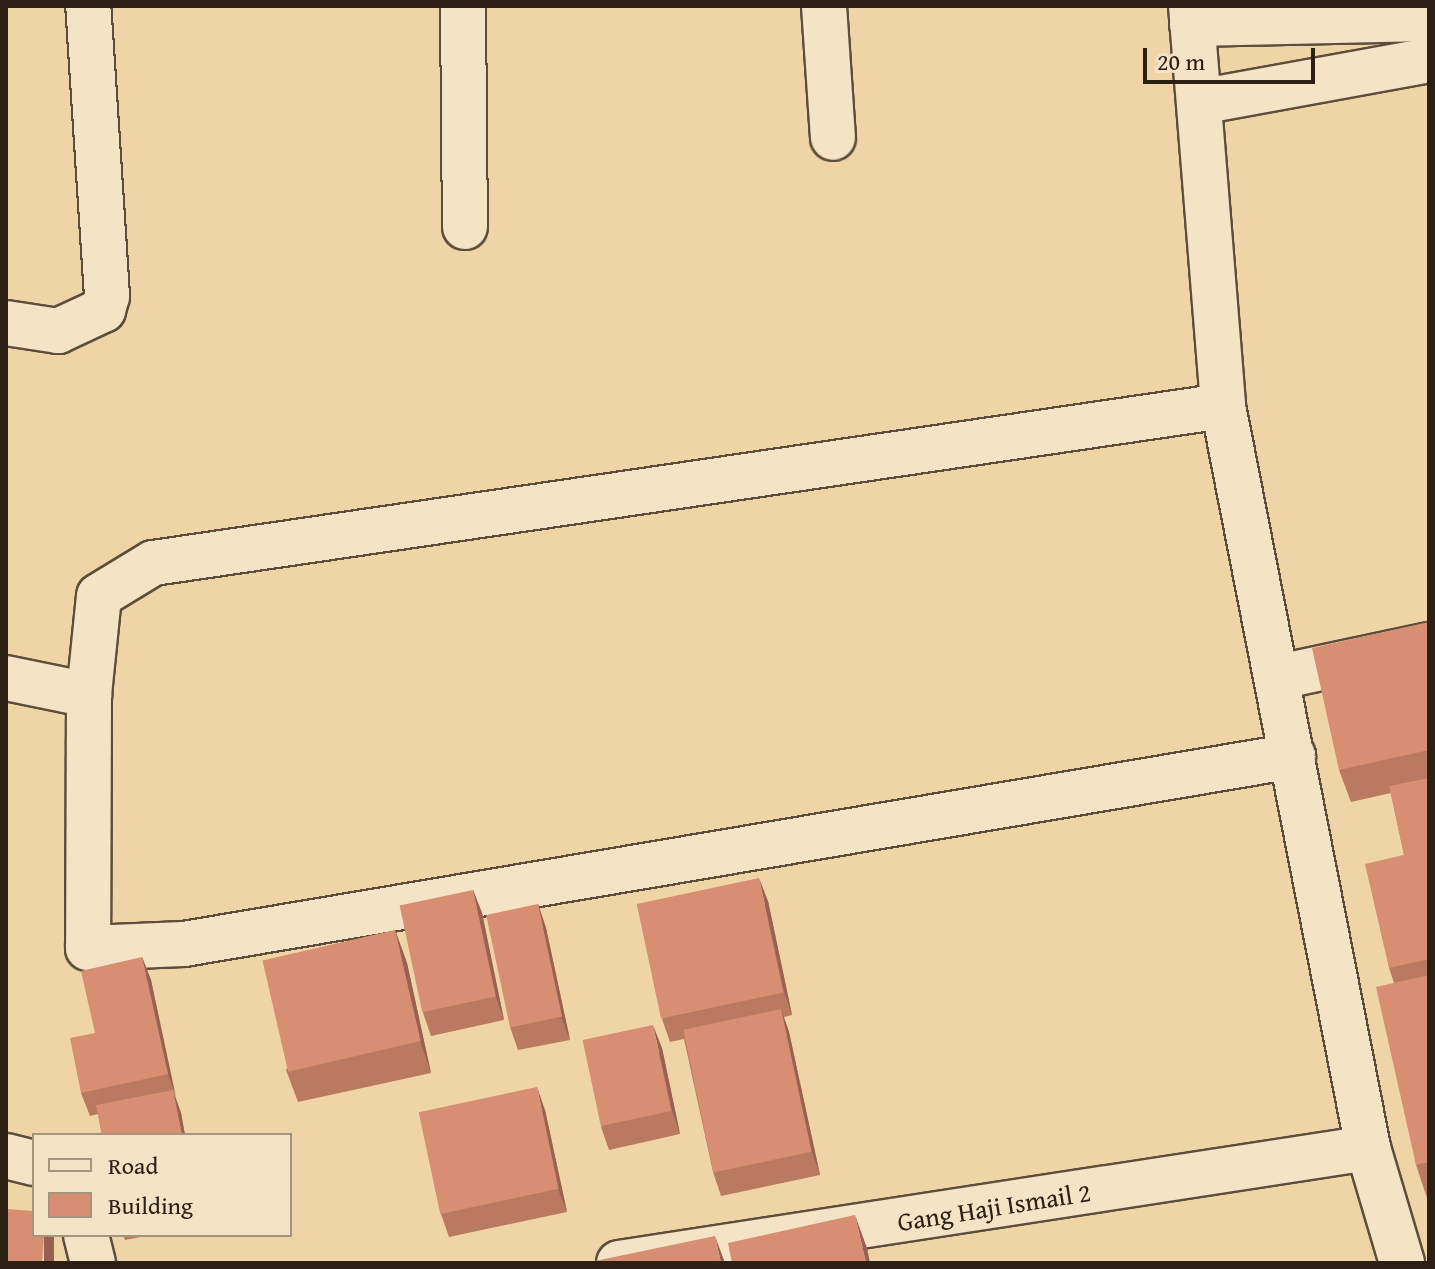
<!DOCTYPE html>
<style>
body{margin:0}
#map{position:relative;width:1435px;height:1269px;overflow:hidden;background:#efd4a7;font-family:"Gentium Book Plus",serif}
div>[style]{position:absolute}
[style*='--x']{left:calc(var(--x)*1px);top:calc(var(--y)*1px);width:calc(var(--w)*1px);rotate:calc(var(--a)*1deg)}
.roads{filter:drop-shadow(2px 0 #5d4d3a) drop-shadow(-2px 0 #5d4d3a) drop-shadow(0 2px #5d4d3a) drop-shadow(0 -2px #5d4d3a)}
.minor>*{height:44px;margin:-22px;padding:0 22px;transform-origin:22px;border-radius:22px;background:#f5e3c6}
.wall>*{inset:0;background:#ba7a62}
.shaded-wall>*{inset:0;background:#976350;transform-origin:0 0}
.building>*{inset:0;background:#d88e72;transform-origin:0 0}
span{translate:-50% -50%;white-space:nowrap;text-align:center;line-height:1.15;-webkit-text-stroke:7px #f5e3c6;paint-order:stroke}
.street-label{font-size:26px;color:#2c2015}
.frame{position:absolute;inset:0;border:8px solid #2c2015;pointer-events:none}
.legend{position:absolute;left:32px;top:1133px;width:260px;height:104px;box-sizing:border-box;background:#f5e3c6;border:2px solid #a5957f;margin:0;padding:10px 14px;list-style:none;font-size:24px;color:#2c2015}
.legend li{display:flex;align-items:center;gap:16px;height:40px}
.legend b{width:40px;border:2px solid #a5957f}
.scale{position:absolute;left:1143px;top:48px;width:172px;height:36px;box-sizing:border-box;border:4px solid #2c2015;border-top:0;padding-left:10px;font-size:24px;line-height:28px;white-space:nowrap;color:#2c2015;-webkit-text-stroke:6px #f5e3c6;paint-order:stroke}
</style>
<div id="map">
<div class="roads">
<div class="minor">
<i style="--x:463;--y:6;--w:221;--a:89.5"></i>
<i style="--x:824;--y:6;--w:132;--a:86.1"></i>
<i style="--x:1191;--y:6;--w:401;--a:85.4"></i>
<i style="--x:1223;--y:406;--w:756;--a:78.94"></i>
<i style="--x:1368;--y:1148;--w:120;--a:73.5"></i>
<i style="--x:1192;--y:24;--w:237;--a:-1.2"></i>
<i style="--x:1199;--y:102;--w:234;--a:-10.3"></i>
<i style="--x:6;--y:323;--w:53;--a:8.7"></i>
<i style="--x:58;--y:331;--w:50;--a:-25"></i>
<i style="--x:103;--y:310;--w:15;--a:-74"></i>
<i style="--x:107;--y:296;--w:291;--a:-93.7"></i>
<i style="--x:1223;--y:406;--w:1081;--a:171.65"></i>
<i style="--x:153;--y:563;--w:63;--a:148.6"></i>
<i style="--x:99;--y:596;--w:100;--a:95.8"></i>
<i style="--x:89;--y:695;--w:253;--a:90.2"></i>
<i style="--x:88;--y:948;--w:96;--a:-2.4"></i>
<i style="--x:184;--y:944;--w:1125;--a:-9.62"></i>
<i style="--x:1279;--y:677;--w:153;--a:-12"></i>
<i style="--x:6;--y:678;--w:85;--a:11.6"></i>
<i style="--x:6;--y:1156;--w:29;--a:14"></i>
<i style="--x:86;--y:1235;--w:29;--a:76"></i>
<i style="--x:619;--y:1263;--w:758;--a:-8.73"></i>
</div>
</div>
<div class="wall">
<i style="clip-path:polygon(1429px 622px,1429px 1197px,1427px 1198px,1416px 1165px,1394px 983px,1389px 968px,1404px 855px,1391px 793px,1351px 802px,1339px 770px)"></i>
<i style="clip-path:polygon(473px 890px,482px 913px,504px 1020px,431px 1036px,423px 1013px)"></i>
<i style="clip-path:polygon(768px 901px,792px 1015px,784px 1017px,789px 1032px,820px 1175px,721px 1196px,713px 1172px,684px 1039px,670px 1042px,662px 1019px)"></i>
<i style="clip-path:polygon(538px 904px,546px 928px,570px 1040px,518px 1050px,510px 1027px)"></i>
<i style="clip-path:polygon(395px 930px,407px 963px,431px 1073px,298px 1102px,286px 1070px)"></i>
<i style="clip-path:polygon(142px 957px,151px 980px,175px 1097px,181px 1113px,185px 1135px,102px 1135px,98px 1114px,90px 1116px,81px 1093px,95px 1033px)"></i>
<i style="clip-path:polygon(662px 1048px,680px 1134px,609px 1150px,601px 1127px)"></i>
<i style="clip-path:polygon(545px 1110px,567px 1212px,449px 1237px,441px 1214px)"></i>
<i style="clip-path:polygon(123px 1235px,151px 1235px,125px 1240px)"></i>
</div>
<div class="shaded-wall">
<i style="clip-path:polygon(759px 878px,768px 901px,792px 1015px,784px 992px)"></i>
<i style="clip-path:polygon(473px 890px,482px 913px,504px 1020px,496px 997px)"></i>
<i style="clip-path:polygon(538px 904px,546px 928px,570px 1040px,561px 1017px)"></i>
<i style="clip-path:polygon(395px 930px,407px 963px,431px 1073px,420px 1041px)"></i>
<i style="clip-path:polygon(142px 957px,151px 980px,176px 1097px,168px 1074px)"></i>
<i style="clip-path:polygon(781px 1009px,789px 1032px,820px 1175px,812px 1152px)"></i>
<i style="clip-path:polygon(653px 1025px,662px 1048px,680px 1134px,672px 1111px)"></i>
<i style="clip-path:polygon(537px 1087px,545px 1110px,567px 1212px,558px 1189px)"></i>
<i style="clip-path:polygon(173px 1090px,181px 1113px,185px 1135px,182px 1135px)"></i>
<i style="clip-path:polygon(855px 1215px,867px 1248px,870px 1263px,866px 1263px)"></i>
<i style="left:44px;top:1235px;width:10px;height:28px"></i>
<i style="clip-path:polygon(715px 1236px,725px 1263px,721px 1263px)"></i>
</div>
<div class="building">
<i style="clip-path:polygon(1429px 622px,1429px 750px,1339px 770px,1312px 648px)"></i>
<i style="clip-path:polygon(1429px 778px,1429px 849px,1404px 855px,1389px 786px)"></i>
<i style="clip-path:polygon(1429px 849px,1429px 959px,1389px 968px,1365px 864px)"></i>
<i style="left:759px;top:878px;width:117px;height:125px;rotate:78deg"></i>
<i style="left:473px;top:890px;width:109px;height:75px;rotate:78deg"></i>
<i style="left:538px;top:904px;width:115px;height:53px;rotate:78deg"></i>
<i style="left:395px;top:930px;width:114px;height:136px;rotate:77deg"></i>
<i style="clip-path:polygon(142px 957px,168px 1074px,81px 1093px,70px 1038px,95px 1033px,81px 971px)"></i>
<i style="clip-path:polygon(1429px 975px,1429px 1162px,1416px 1165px,1376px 987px)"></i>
<i style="left:781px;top:1009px;width:146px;height:100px;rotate:78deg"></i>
<i style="left:653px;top:1025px;width:88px;height:72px;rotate:78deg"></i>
<i style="left:537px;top:1087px;width:104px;height:121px;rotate:78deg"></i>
<i style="clip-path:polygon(173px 1090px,182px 1135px,102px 1135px,96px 1105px)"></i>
<i style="clip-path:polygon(6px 1209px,34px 1211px,34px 1235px,44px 1235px,42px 1263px,6px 1263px)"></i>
<i style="clip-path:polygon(855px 1215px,866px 1263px,732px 1263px,728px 1243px)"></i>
<i style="clip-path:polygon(715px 1236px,721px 1263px,596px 1263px,595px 1261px)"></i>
</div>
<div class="street-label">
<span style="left:994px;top:1207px;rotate:-9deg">Gang Haji Ismail 2</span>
</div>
<div class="frame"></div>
<ul class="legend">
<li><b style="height:10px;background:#f5e3c6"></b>Road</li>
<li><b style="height:22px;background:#d88e72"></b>Building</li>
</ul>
<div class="scale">20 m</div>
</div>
